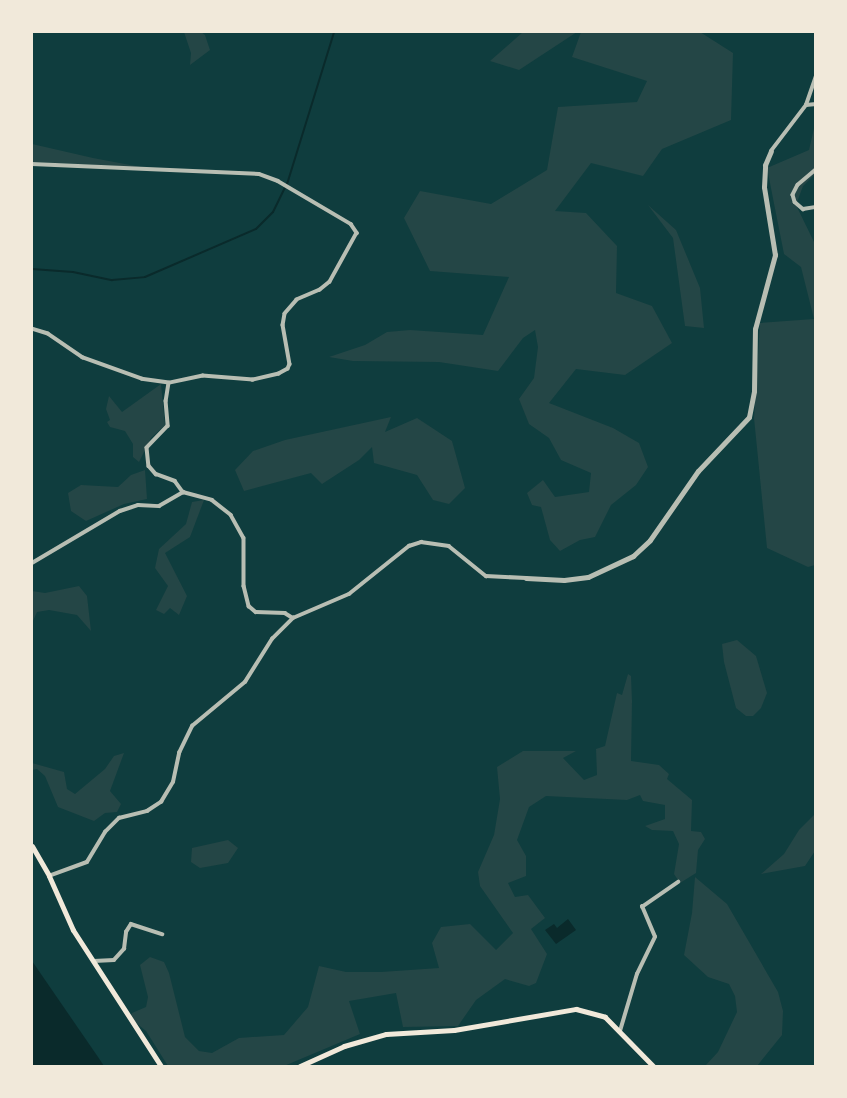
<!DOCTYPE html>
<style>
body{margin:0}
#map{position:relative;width:847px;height:1098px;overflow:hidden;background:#0f3d3e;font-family:Ubuntu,sans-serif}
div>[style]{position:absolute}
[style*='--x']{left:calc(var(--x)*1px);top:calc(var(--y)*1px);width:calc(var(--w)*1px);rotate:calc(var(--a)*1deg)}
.green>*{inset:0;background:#244646}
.water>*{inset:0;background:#0a2a2b}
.stream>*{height:2px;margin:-1px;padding:0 1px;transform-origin:1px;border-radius:1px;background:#0a2a2b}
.minor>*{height:3.5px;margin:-1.75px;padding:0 1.75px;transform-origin:1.75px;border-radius:1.75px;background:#b8beb3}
.tertiary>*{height:5px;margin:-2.5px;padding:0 2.5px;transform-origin:2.5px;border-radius:2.5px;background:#b8beb3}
.secondary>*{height:5px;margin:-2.5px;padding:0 2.5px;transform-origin:2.5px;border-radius:2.5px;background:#f1e9da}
span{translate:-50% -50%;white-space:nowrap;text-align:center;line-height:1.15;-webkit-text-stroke:6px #f1e9da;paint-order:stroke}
.frame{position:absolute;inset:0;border:33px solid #f1e9da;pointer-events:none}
</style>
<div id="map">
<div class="green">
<i style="clip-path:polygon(184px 32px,201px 32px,205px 35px,210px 50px,190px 65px,191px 53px)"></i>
<i style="clip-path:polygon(523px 32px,577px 32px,519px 70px,490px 61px)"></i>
<i style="clip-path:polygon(581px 32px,700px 32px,733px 53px,731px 120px,662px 149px,643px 176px,591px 163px,555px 211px,586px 213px,617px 246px,616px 293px,652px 306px,672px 343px,625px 375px,576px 369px,549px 403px,613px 428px,639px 443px,648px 467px,636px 485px,611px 505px,595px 537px,580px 540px,560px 551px,550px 540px,541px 507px,532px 505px,527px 493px,543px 480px,555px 497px,589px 492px,591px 473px,561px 460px,549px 438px,529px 424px,519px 399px,534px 378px,538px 347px,535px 330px,523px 338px,498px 371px,439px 362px,353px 361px,329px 357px,365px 345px,387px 332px,410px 330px,483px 335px,509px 277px,430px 271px,404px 218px,420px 191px,491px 204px,547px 170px,558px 107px,637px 102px,647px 81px,572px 57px)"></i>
<i style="clip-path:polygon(815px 124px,815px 174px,803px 186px,796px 205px,815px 244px,815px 565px,808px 567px,767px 548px,754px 418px,760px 323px,814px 319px,801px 267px,784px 254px,767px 168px,809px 150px)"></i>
<i style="clip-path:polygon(32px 144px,93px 158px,141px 167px,32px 162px)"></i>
<i style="clip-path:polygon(648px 205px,676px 230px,700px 288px,704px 328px,685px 326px,673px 238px)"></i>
<i style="clip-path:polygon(161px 384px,165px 425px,151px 438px,139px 462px,133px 457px,133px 444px,125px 431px,110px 427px,107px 422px,110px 420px,106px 409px,109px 396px,122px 412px)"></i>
<i style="clip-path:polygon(391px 417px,385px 432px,417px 418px,452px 441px,465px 488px,449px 504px,433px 500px,417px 475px,374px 463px,372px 447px,359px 460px,322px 484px,311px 473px,244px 491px,235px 470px,253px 451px,285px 440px)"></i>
<i style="clip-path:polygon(145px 470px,147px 499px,124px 504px,86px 521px,71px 511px,68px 493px,81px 485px,118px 487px,131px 475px)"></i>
<i style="clip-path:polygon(204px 500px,190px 537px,165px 553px,187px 596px,179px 615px,170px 608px,164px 614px,156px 610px,168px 586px,155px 568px,159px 549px,186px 524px,192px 502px)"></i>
<i style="clip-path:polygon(79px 586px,87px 596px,91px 631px,77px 615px,49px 610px,37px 612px,32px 623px,32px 591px,45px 593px)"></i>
<i style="clip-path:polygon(737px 640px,756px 656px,767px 693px,761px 708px,753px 716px,746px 716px,736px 708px,724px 662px,722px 644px)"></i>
<i style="clip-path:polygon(628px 674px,631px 676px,632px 701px,631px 761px,659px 765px,669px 774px,667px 779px,692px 800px,691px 831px,701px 832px,705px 839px,698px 850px,696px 873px,680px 883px,674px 874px,679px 844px,673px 831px,652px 830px,645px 826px,665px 819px,665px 805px,643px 801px,640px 795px,627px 800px,546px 796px,529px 807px,517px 840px,526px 856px,526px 876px,508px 883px,515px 897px,528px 895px,545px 918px,531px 929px,547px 954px,536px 983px,529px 986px,505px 979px,476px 1000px,458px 1026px,403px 1027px,396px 993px,349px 1001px,360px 1034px,284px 1066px,168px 1066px,146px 1031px,130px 1018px,132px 1013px,146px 1007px,148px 997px,140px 965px,150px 957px,164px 962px,169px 973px,185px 1037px,199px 1051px,212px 1053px,239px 1038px,284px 1035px,308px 1007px,319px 966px,346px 972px,381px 972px,439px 968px,432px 943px,441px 927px,470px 924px,496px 950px,513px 933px,480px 886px,478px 872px,494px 835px,500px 799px,497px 767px,523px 751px,576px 751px,563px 758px,584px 780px,597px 775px,596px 749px,605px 746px,617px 693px,622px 695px)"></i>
<i style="clip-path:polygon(124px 753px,110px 791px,121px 804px,117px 812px,105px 813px,94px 821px,58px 807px,45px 776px,37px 769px,32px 770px,32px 763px,64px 772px,67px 789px,75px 794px,105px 769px,114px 756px)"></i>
<i style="clip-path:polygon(815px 814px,815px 851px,805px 866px,761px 874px,784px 854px,799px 830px)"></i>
<i style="clip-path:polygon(228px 840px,238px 848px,228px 863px,200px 868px,191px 862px,192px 848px)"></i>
<i style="clip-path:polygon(695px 877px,727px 904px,778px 992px,783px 1011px,782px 1035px,757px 1066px,705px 1066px,718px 1052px,737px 1012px,735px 996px,729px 984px,708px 977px,684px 955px,692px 913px)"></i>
</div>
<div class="water">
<i style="clip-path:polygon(568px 919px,576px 930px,556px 944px,545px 930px,554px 924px,557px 928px)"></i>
<i style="clip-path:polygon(32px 961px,98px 1057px,104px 1066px,32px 1066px)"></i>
</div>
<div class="stream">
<i style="--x:32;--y:269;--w:41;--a:4.2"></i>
<i style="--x:73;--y:272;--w:40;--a:12"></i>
<i style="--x:112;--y:280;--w:33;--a:-5"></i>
<i style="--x:145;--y:277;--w:121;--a:-23.4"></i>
<i style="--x:256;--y:229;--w:24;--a:-45"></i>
<i style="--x:273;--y:212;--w:34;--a:-64"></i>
<i style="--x:288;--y:181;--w:156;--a:-72.8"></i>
</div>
<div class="minor">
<i style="--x:806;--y:105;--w:10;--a:-6"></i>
<i style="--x:771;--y:151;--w:58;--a:-52.7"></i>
<i style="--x:806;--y:105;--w:31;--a:-71"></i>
<i style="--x:32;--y:164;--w:227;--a:2.5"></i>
<i style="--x:259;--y:174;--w:20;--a:20"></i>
<i style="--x:278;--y:181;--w:85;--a:30.5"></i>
<i style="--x:351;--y:224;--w:11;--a:56"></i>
<i style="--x:357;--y:233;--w:56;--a:118.9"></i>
<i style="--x:330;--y:282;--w:13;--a:141"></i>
<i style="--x:320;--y:290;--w:25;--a:157"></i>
<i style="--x:297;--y:300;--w:18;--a:131"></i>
<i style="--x:285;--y:314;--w:11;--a:100"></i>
<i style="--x:283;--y:325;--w:40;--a:80"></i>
<i style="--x:290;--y:364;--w:5;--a:112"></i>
<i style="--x:288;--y:369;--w:10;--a:151"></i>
<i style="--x:279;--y:374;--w:27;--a:167"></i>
<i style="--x:253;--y:380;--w:50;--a:-175.4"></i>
<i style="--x:203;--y:376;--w:35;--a:168"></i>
<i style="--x:169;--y:383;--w:27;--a:-172"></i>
<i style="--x:142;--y:379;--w:63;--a:-160.4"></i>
<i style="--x:83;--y:358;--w:42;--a:-145.6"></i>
<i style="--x:48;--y:334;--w:17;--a:-163"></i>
<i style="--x:816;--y:170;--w:23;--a:140"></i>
<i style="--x:798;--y:185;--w:11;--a:117"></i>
<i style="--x:793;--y:195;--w:7;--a:74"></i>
<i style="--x:795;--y:202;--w:11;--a:41"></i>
<i style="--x:803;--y:209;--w:13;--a:-9"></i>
<i style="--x:169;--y:383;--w:18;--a:99"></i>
<i style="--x:166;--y:401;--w:25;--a:85"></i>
<i style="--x:168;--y:426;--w:30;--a:134"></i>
<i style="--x:147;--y:448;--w:18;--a:84"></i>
<i style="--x:149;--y:466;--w:11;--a:49"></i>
<i style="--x:156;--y:474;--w:20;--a:20"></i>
<i style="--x:175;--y:481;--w:14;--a:54"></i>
<i style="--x:183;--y:492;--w:30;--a:15"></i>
<i style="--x:212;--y:500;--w:24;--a:38"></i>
<i style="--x:231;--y:515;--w:26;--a:61"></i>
<i style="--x:244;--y:538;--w:48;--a:90"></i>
<i style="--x:244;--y:586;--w:21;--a:76"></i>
<i style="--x:249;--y:606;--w:9;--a:41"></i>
<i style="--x:256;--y:612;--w:29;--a:2"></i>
<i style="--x:285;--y:613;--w:9;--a:32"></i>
<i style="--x:32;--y:563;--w:102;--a:-30.6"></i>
<i style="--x:120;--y:511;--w:19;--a:-18"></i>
<i style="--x:138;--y:505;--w:21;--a:3"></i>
<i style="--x:159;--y:506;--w:28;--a:-30"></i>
<i style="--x:49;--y:876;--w:40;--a:-20.2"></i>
<i style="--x:87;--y:862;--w:35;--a:-59"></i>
<i style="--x:105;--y:832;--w:20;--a:-45"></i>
<i style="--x:119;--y:818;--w:29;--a:-14"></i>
<i style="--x:147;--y:811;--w:17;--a:-33"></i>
<i style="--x:161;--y:802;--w:23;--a:-59"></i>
<i style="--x:173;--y:782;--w:30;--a:-78"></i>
<i style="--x:179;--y:753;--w:30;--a:-64"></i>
<i style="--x:192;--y:726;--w:69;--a:-39.7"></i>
<i style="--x:245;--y:682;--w:51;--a:-57.9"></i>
<i style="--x:272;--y:639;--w:30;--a:-45"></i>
<i style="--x:293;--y:618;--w:61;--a:-23.2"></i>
<i style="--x:349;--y:594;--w:77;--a:-38.7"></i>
<i style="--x:409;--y:546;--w:13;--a:-18"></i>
<i style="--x:421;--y:542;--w:28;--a:8"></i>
<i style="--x:449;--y:546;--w:48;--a:39"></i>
<i style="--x:486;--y:576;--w:40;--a:2.9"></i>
<i style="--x:94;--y:961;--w:20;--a:-3"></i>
<i style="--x:114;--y:960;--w:15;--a:-48"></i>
<i style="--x:124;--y:949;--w:17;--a:-83"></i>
<i style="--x:126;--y:932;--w:9;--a:-58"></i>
<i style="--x:131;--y:924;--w:33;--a:18"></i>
<i style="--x:620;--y:1031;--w:59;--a:-73.4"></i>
<i style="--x:637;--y:974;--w:41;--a:-64.1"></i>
<i style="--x:655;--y:937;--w:33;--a:-113"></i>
<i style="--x:642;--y:907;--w:44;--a:-34.8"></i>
</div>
<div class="tertiary">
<i style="--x:526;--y:578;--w:38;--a:3"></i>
<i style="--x:564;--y:580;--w:24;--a:-7"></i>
<i style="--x:588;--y:577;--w:50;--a:-25"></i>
<i style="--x:633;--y:556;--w:23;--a:-43"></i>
<i style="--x:650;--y:540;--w:84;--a:-55.2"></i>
<i style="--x:698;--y:471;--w:74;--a:-46.6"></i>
<i style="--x:749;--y:417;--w:26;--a:-79"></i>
<i style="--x:754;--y:391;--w:62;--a:-89.1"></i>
<i style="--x:755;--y:329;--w:77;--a:-74.9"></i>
<i style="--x:775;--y:255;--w:69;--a:-99.2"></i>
<i style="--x:764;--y:187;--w:22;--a:-87"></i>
<i style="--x:765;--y:165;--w:15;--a:-67"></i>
</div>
<div class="secondary">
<i style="--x:32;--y:846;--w:34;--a:60"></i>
<i style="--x:49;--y:876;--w:59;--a:66"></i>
<i style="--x:73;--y:930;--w:162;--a:57.1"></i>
<i style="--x:300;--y:1066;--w:48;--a:-24.4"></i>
<i style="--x:344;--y:1046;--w:44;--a:-15.9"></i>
<i style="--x:386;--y:1034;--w:68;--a:-3.4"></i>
<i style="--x:454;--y:1030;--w:124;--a:-9.8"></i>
<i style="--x:576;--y:1009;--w:30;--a:15"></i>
<i style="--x:605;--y:1017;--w:69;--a:45.6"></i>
</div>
<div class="frame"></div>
</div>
